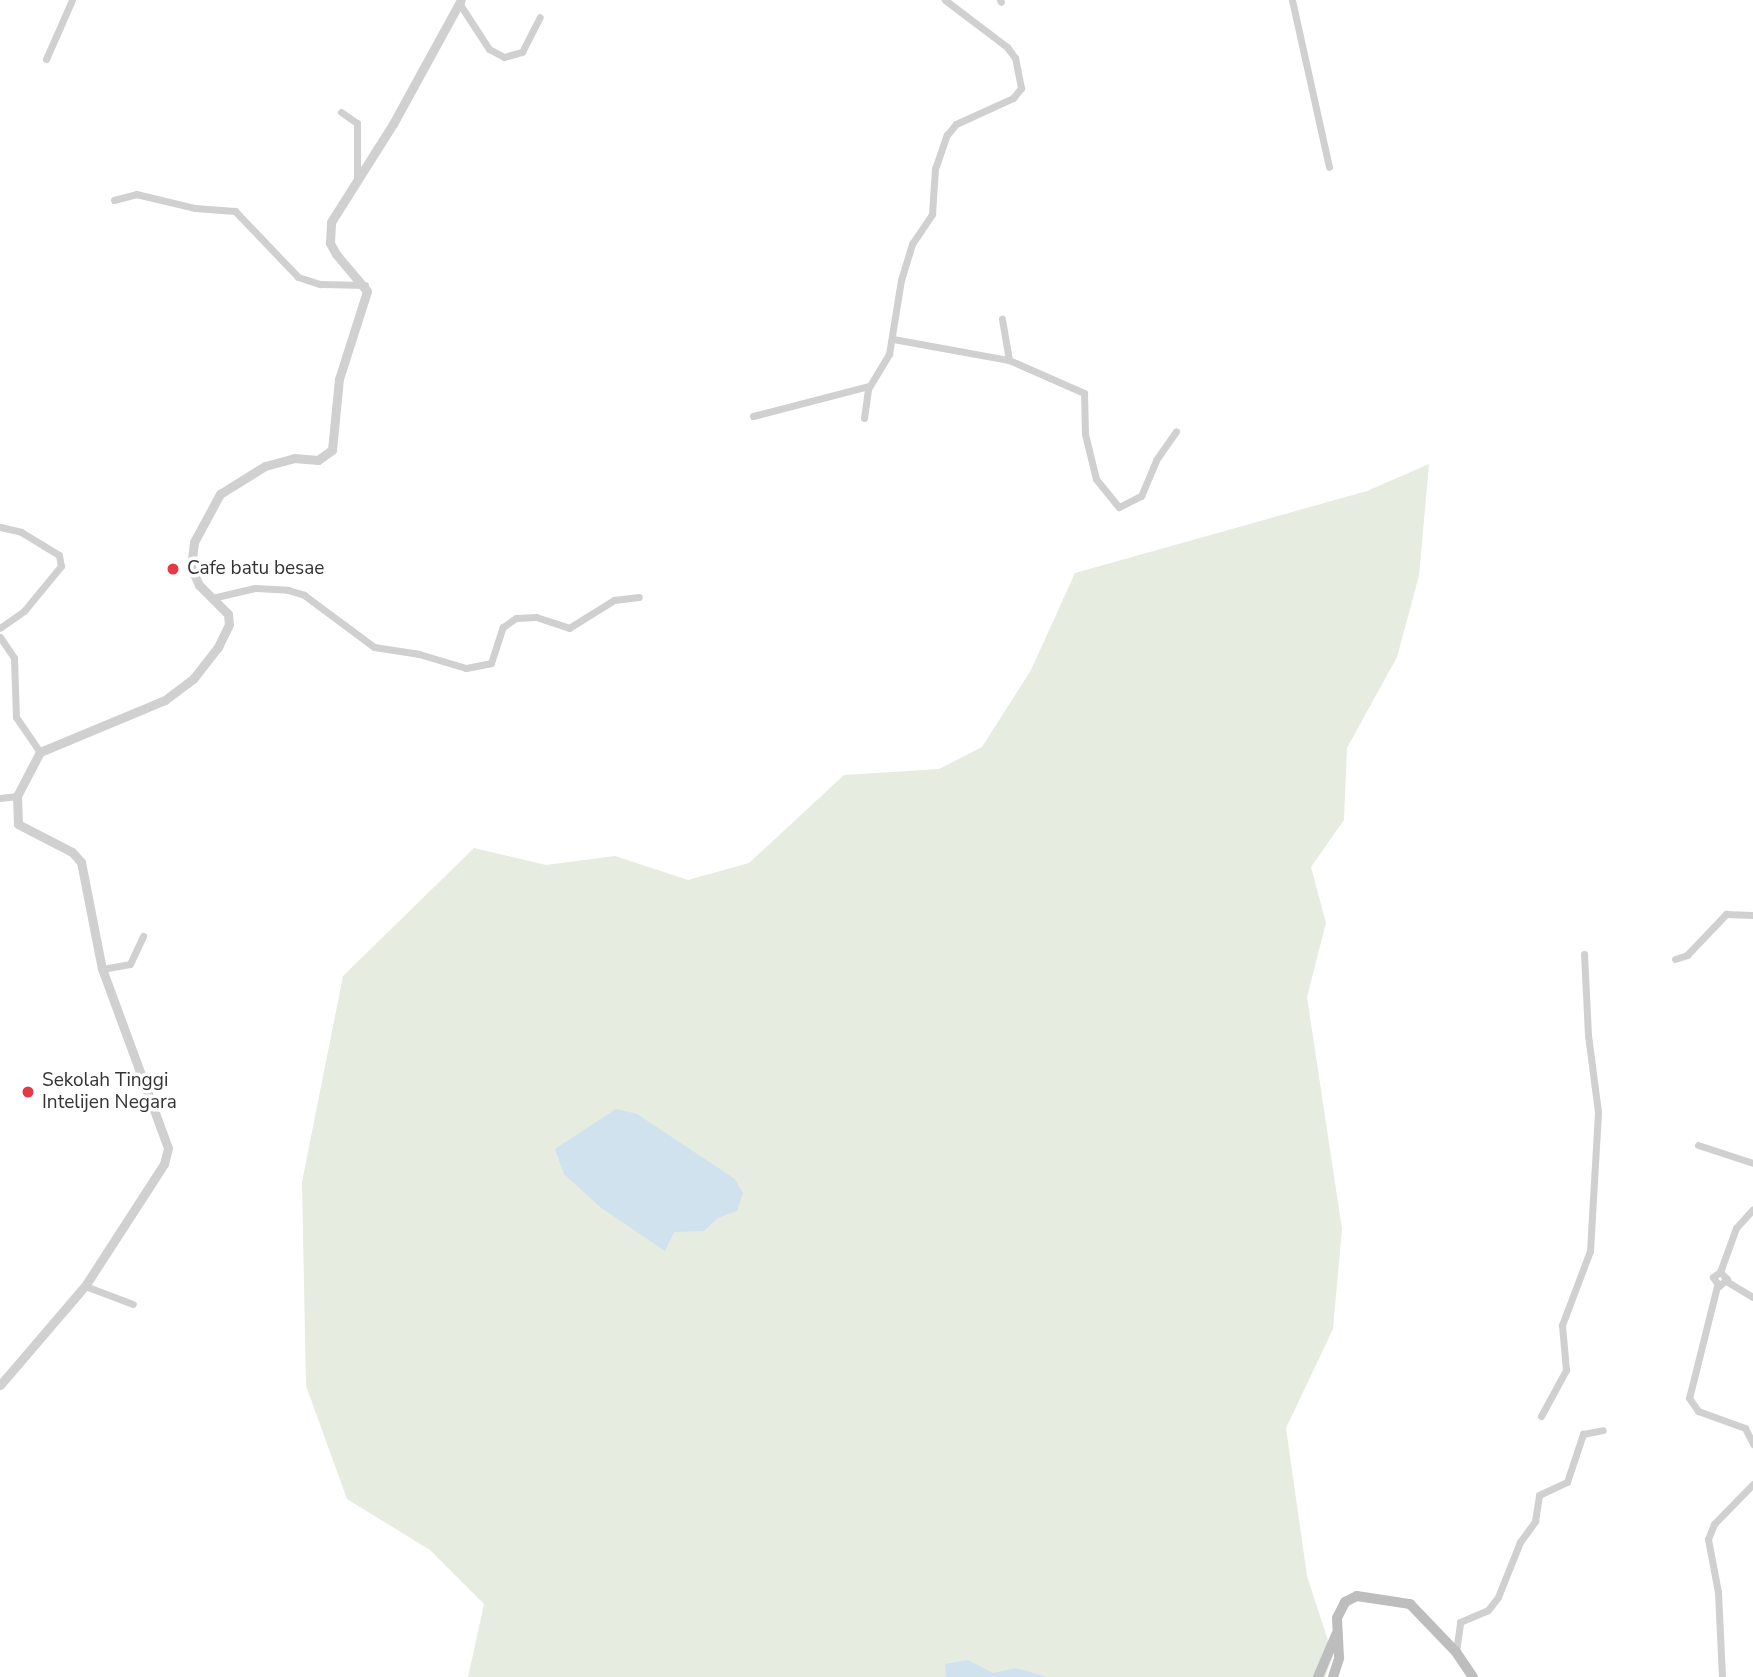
<!DOCTYPE html>
<style>
body{margin:0}
#map{position:relative;width:1753px;height:1677px;overflow:hidden;background:#fff;font-family:"Nunito Sans",sans-serif}
div>[style]{position:absolute}
[style*='--x']{left:calc(var(--x)*1px);top:calc(var(--y)*1px);width:calc(var(--w)*1px);rotate:calc(var(--a)*1deg)}
.green>*{inset:0;background:#e6ecdf}
.water>*{inset:0;background:#cfe2ee}
.minor>*{height:7px;margin:-3.5px;padding:0 3.5px;transform-origin:3.5px;border-radius:3.5px;background:#d0d0d0}
.tertiary>*{height:9px;margin:-4.5px;padding:0 4.5px;transform-origin:4.5px;border-radius:4.5px;background:#d0d0d0}
.secondary>*{height:10px;margin:-5px;padding:0 5px;transform-origin:5px;border-radius:5px;background:#bdbdbd}
.dots>*{width:19px;height:19px;translate:-50% -50%;box-sizing:border-box;border:4px solid #fff;border-radius:50%}
span{translate:-50% -50%;white-space:nowrap;text-align:center;line-height:1.15;-webkit-text-stroke:7px #fff;paint-order:stroke}
.poi-label{font-size:19px;color:#333}
.left{translate:0 -50%;text-align:left}
</style>
<div id="map">
<div class="green">
<i style="clip-path:polygon(1429px 464px,1419px 576px,1397px 657px,1347px 748px,1344px 820px,1311px 867px,1326px 923px,1307px 997px,1342px 1229px,1333px 1329px,1286px 1428px,1307px 1576px,1333px 1656px,1325px 1677px,468px 1677px,484px 1604px,430px 1550px,347px 1499px,306px 1386px,302px 1182px,343px 976px,474px 848px,546px 865px,615px 856px,688px 880px,749px 863px,844px 775px,939px 769px,982px 747px,1031px 670px,1075px 573px,1367px 491px)"></i>
</div>
<div class="water">
<i style="clip-path:polygon(616px 1109px,637px 1114px,735px 1179px,743px 1193px,737px 1211px,718px 1218px,704px 1231px,674px 1232px,665px 1251px,600px 1207px,564px 1174px,555px 1149px)"></i>
<i style="clip-path:polygon(968px 1660px,993px 1673px,1016px 1668px,1047px 1677px,946px 1677px,945px 1664px)"></i>
</div>
<div class="minor">
<i style="--x:1000;--y:0;--w:2;--a:63"></i>
<i style="--x:1292;--y:0;--w:171;--a:77.5"></i>
<i style="--x:459;--y:3;--w:55;--a:56.9"></i>
<i style="--x:489;--y:49;--w:17;--a:28"></i>
<i style="--x:504;--y:57;--w:19;--a:-16"></i>
<i style="--x:522;--y:52;--w:39;--a:-63"></i>
<i style="--x:46;--y:59;--w:64;--a:-66.2"></i>
<i style="--x:341;--y:112;--w:19;--a:35"></i>
<i style="--x:357;--y:123;--w:56;--a:90"></i>
<i style="--x:114;--y:200;--w:23;--a:-15"></i>
<i style="--x:136;--y:194;--w:61;--a:13.3"></i>
<i style="--x:195;--y:208;--w:40;--a:4.3"></i>
<i style="--x:235;--y:211;--w:91;--a:46.3"></i>
<i style="--x:298;--y:277;--w:23;--a:18"></i>
<i style="--x:320;--y:284;--w:45;--a:1.3"></i>
<i style="--x:893;--y:339;--w:118;--a:10.3"></i>
<i style="--x:1009;--y:360;--w:42;--a:-99.7"></i>
<i style="--x:1009;--y:360;--w:82;--a:23.7"></i>
<i style="--x:1084;--y:393;--w:41;--a:88.6"></i>
<i style="--x:1085;--y:434;--w:46;--a:76.3"></i>
<i style="--x:1096;--y:479;--w:36;--a:51"></i>
<i style="--x:1119;--y:507;--w:25;--a:-27"></i>
<i style="--x:1141;--y:496;--w:39;--a:-67"></i>
<i style="--x:1156;--y:460;--w:35;--a:-55"></i>
<i style="--x:753;--y:416;--w:120;--a:-14.5"></i>
<i style="--x:864;--y:418;--w:29;--a:-82"></i>
<i style="--x:868;--y:389;--w:41;--a:-59"></i>
<i style="--x:889;--y:354;--w:75;--a:-80.8"></i>
<i style="--x:901;--y:280;--w:38;--a:-73"></i>
<i style="--x:912;--y:244;--w:36;--a:-56"></i>
<i style="--x:932;--y:214;--w:45;--a:-86.2"></i>
<i style="--x:935;--y:169;--w:36;--a:-71"></i>
<i style="--x:947;--y:135;--w:14;--a:-51"></i>
<i style="--x:956;--y:124;--w:63;--a:-24.5"></i>
<i style="--x:1013;--y:98;--w:13;--a:-51"></i>
<i style="--x:1021;--y:88;--w:31;--a:-101"></i>
<i style="--x:1015;--y:58;--w:14;--a:-126"></i>
<i style="--x:1007;--y:47;--w:78;--a:-142.8"></i>
<i style="--x:0;--y:527;--w:22;--a:13"></i>
<i style="--x:21;--y:532;--w:27;--a:31"></i>
<i style="--x:44;--y:546;--w:17;--a:31"></i>
<i style="--x:59;--y:555;--w:11;--a:80"></i>
<i style="--x:61;--y:566;--w:58;--a:129.4"></i>
<i style="--x:24;--y:611;--w:29;--a:145"></i>
<i style="--x:212;--y:598;--w:44;--a:-13.1"></i>
<i style="--x:255;--y:588;--w:33;--a:3"></i>
<i style="--x:288;--y:590;--w:17;--a:17"></i>
<i style="--x:304;--y:595;--w:87;--a:36.6"></i>
<i style="--x:374;--y:647;--w:46;--a:8.8"></i>
<i style="--x:419;--y:654;--w:49;--a:16.6"></i>
<i style="--x:466;--y:668;--w:25;--a:-11"></i>
<i style="--x:491;--y:663;--w:38;--a:-72"></i>
<i style="--x:503;--y:627;--w:16;--a:-35"></i>
<i style="--x:516;--y:618;--w:20;--a:-3"></i>
<i style="--x:536;--y:617;--w:35;--a:18"></i>
<i style="--x:569;--y:628;--w:53;--a:-31.9"></i>
<i style="--x:614;--y:600;--w:25;--a:-7"></i>
<i style="--x:0;--y:637;--w:25;--a:56"></i>
<i style="--x:14;--y:658;--w:59;--a:88.1"></i>
<i style="--x:16;--y:717;--w:42;--a:55.6"></i>
<i style="--x:0;--y:798;--w:17;--a:-7"></i>
<i style="--x:1675;--y:959;--w:13;--a:-18"></i>
<i style="--x:1687;--y:955;--w:57;--a:-46.4"></i>
<i style="--x:1726;--y:914;--w:27;--a:2"></i>
<i style="--x:102;--y:969;--w:28;--a:-10"></i>
<i style="--x:130;--y:964;--w:31;--a:-65"></i>
<i style="--x:1698;--y:1145;--w:58;--a:18.1"></i>
<i style="--x:1720;--y:1272;--w:10;--a:45"></i>
<i style="--x:1727;--y:1279;--w:11;--a:139"></i>
<i style="--x:1719;--y:1286;--w:11;--a:-124"></i>
<i style="--x:1713;--y:1277;--w:9;--a:-36"></i>
<i style="--x:1720;--y:1272;--w:47;--a:-70"></i>
<i style="--x:1736;--y:1228;--w:25;--a:-48"></i>
<i style="--x:1726;--y:1281;--w:31;--a:31"></i>
<i style="--x:85;--y:1286;--w:51;--a:20.6"></i>
<i style="--x:1717;--y:1286;--w:115;--a:104"></i>
<i style="--x:1689;--y:1398;--w:16;--a:55"></i>
<i style="--x:1698;--y:1411;--w:50;--a:19.9"></i>
<i style="--x:1745;--y:1428;--w:18;--a:63"></i>
<i style="--x:1541;--y:1416;--w:52;--a:-61.5"></i>
<i style="--x:1566;--y:1370;--w:45;--a:-95.1"></i>
<i style="--x:1562;--y:1325;--w:79;--a:-69.3"></i>
<i style="--x:1590;--y:1251;--w:139;--a:-86.7"></i>
<i style="--x:1598;--y:1112;--w:78;--a:-97.4"></i>
<i style="--x:1588;--y:1035;--w:81;--a:-92.8"></i>
<i style="--x:1456;--y:1652;--w:30;--a:-82"></i>
<i style="--x:1460;--y:1622;--w:30;--a:-23"></i>
<i style="--x:1488;--y:1610;--w:16;--a:-52"></i>
<i style="--x:1498;--y:1597;--w:59;--a:-68.2"></i>
<i style="--x:1520;--y:1542;--w:26;--a:-54"></i>
<i style="--x:1535;--y:1521;--w:26;--a:-81"></i>
<i style="--x:1539;--y:1495;--w:31;--a:-25"></i>
<i style="--x:1567;--y:1482;--w:51;--a:-71.6"></i>
<i style="--x:1583;--y:1434;--w:20;--a:-11"></i>
<i style="--x:1722;--y:1677;--w:85;--a:-92.7"></i>
<i style="--x:1718;--y:1592;--w:54;--a:-100.7"></i>
<i style="--x:1708;--y:1539;--w:16;--a:-68"></i>
<i style="--x:1714;--y:1524;--w:56;--a:-45.7"></i>
</div>
<div class="tertiary">
<i style="--x:0;--y:1385;--w:130;--a:-49.4"></i>
<i style="--x:85;--y:1286;--w:145;--a:-57.1"></i>
<i style="--x:164;--y:1164;--w:16;--a:-76"></i>
<i style="--x:168;--y:1148;--w:191;--a:-110.2"></i>
<i style="--x:102;--y:969;--w:109;--a:-101.1"></i>
<i style="--x:81;--y:862;--w:13;--a:-132"></i>
<i style="--x:72;--y:852;--w:61;--a:-152.6"></i>
<i style="--x:18;--y:824;--w:28;--a:-92"></i>
<i style="--x:17;--y:796;--w:50;--a:-62.4"></i>
<i style="--x:40;--y:752;--w:135;--a:-22.6"></i>
<i style="--x:165;--y:700;--w:35;--a:-37"></i>
<i style="--x:193;--y:679;--w:41;--a:-52"></i>
<i style="--x:218;--y:647;--w:25;--a:-64"></i>
<i style="--x:229;--y:624;--w:10;--a:-96"></i>
<i style="--x:228;--y:614;--w:41;--a:-135"></i>
<i style="--x:199;--y:585;--w:20;--a:-114"></i>
<i style="--x:191;--y:567;--w:25;--a:-83"></i>
<i style="--x:194;--y:542;--w:55;--a:-61.6"></i>
<i style="--x:220;--y:494;--w:53;--a:-31.9"></i>
<i style="--x:265;--y:466;--w:30;--a:-15"></i>
<i style="--x:294;--y:458;--w:24;--a:5"></i>
<i style="--x:318;--y:460;--w:17;--a:-36"></i>
<i style="--x:332;--y:450;--w:71;--a:-84.4"></i>
<i style="--x:339;--y:379;--w:92;--a:-72.3"></i>
<i style="--x:367;--y:291;--w:48;--a:-130"></i>
<i style="--x:336;--y:254;--w:13;--a:-119"></i>
<i style="--x:330;--y:243;--w:21;--a:-87"></i>
<i style="--x:331;--y:222;--w:116;--a:-57.7"></i>
<i style="--x:393;--y:124;--w:141;--a:-61.3"></i>
</div>
<div class="secondary">
<i style="--x:1318;--y:1677;--w:46;--a:-66.8"></i>
<i style="--x:1333;--y:1677;--w:20;--a:-72"></i>
<i style="--x:1339;--y:1658;--w:40;--a:-92.9"></i>
<i style="--x:1337;--y:1618;--w:18;--a:-63"></i>
<i style="--x:1345;--y:1602;--w:13;--a:-27"></i>
<i style="--x:1357;--y:1596;--w:54;--a:8.6"></i>
<i style="--x:1410;--y:1604;--w:66;--a:46.2"></i>
<i style="--x:1456;--y:1652;--w:30;--a:56"></i>
</div>
<div class="dots">
<i style="left:173px;top:569px;background:#e63946"></i>
<i style="left:28px;top:1092px;background:#e63946"></i>
</div>
<div class="poi-label">
<span class="left" style="left:187px;top:569px">Cafe batu besae</span>
<span class="left" style="left:42px;top:1092px">Sekolah Tinggi<br>Intelijen Negara</span>
</div>
</div>
